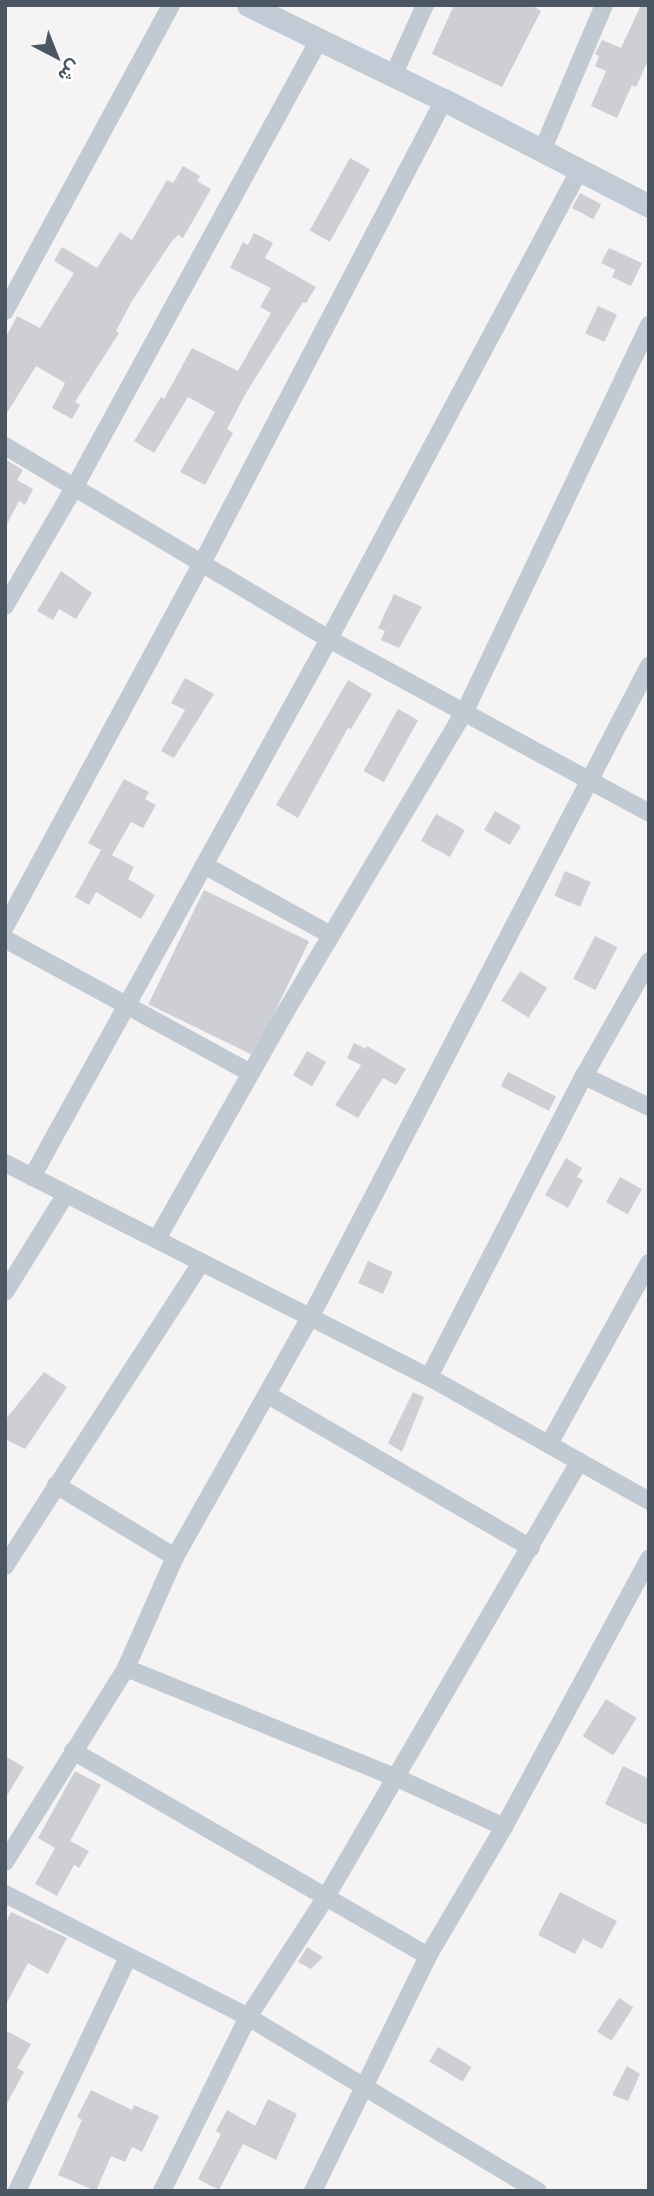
<!DOCTYPE html>
<meta charset="utf-8">
<style>
body{margin:0}
#map{position:relative;width:654px;height:2196px;overflow:hidden;background:#f5f3f3;font-family:"Archivo Narrow",Vazirmatn,sans-serif}
div>[style]{position:absolute}
[style*='--x']{left:calc(var(--x)*1px);top:calc(var(--y)*1px);width:calc(var(--w)*1px);rotate:calc(var(--a)*1deg)}
.building>*{inset:0;background:#cdcfd5;transform-origin:0 0}
.street>*{height:18px;margin:-9px;padding:0 9px;transform-origin:9px;border-radius:9px;background:#c1cad2}
.secondary>*{height:23px;margin:-11.5px;padding:0 11.5px;transform-origin:11.5px;border-radius:11.5px;background:#c1cbd6}
span{translate:-50% -50%;white-space:nowrap;text-align:center;line-height:1.15;-webkit-text-stroke:5px #fff;paint-order:stroke}
.frame{position:absolute;inset:0;border:7px solid #4a5661;pointer-events:none}
.north{position:absolute;left:21px;top:21px;width:70px;height:70px;-webkit-text-stroke:5px #fff;paint-order:stroke;rotate:138deg;font-size:19px;font-weight:700;line-height:28px;text-align:center;color:#4a5661}
.north::after{content:'';display:block;margin:auto;width:24px;height:32px;background:#4a5661;clip-path:polygon(50% 0,100% 100%,50% 72%,0 100%)}
</style>
<div id="map">
<div class="building">
<i style="clip-path:polygon(454px 5px,531px 5px,541px 11px,502px 87px,432px 54px)"></i>
<i style="clip-path:polygon(641px 5px,649px 5px,649px 58px,636px 87px,632px 85px,617px 118px,591px 106px,606px 71px,595px 66px,599px 56px,595px 54px,602px 40px,621px 48px)"></i>
<i style="left:350px;top:158px;width:23px;height:83px;rotate:29deg"></i>
<i style="clip-path:polygon(183px 166px,200px 176px,197px 181px,211px 189px,183px 238px,178px 235px,172px 241px,132px 301px,116px 331px,119px 333px,75px 402px,80px 405px,72px 419px,52px 408px,65px 383px,36px 366px,5px 416px,5px 339px,17px 316px,40px 328px,74px 273px,54px 261px,62px 247px,97px 268px,120px 232px,132px 240px,167px 180px,173px 183px)"></i>
<i style="left:580px;top:193px;width:24px;height:17px;rotate:28deg"></i>
<i style="clip-path:polygon(254px 233px,273px 243px,265px 258px,316px 287px,306px 303px,303px 302px,246px 393px,227px 429px,233px 433px,205px 485px,180px 472px,215px 412px,188px 397px,154px 453px,134px 441px,161px 397px,164px 399px,192px 348px,238px 371px,271px 313px,260px 307px,271px 288px,230px 268px,243px 242px,248px 245px)"></i>
<i style="clip-path:polygon(609px 248px,642px 263px,631px 286px,612px 277px,615px 270px,601px 263px)"></i>
<i style="left:598px;top:306px;width:21px;height:30px;rotate:25deg"></i>
<i style="clip-path:polygon(5px 459px,23px 470px,17px 480px,33px 489px,25px 505px,19px 501px,5px 528px)"></i>
<i style="clip-path:polygon(61px 571px,92px 593px,76px 619px,59px 609px,53px 620px,37px 611px)"></i>
<i style="clip-path:polygon(394px 594px,422px 607px,399px 648px,381px 640px,385px 631px,378px 628px)"></i>
<i style="clip-path:polygon(185px 678px,214px 694px,174px 758px,161px 751px,185px 710px,171px 703px)"></i>
<i style="clip-path:polygon(348px 680px,372px 694px,351px 729px,348px 728px,298px 818px,276px 805px)"></i>
<i style="left:398px;top:709px;width:23px;height:71px;rotate:29deg"></i>
<i style="clip-path:polygon(124px 779px,149px 792px,145px 799px,156px 805px,143px 828px,131px 822px,112px 855px,134px 867px,128px 879px,155px 895px,141px 919px,96px 892px,89px 905px,75px 897px,101px 850px,88px 843px)"></i>
<i style="left:495px;top:811px;width:30px;height:22px;rotate:30deg"></i>
<i style="left:436px;top:814px;width:33px;height:31px;rotate:29deg"></i>
<i style="left:565px;top:871px;width:28px;height:27px;rotate:23deg"></i>
<i style="left:204px;top:890px;width:117px;height:127px;rotate:26deg"></i>
<i style="left:595px;top:936px;width:25px;height:48px;rotate:27deg"></i>
<i style="left:520px;top:971px;width:32px;height:35px;rotate:32deg"></i>
<i style="clip-path:polygon(354px 1043px,366px 1049px,367px 1046px,406px 1069px,396px 1085px,383px 1078px,358px 1118px,335px 1105px,361px 1065px,347px 1058px)"></i>
<i style="left:307px;top:1051px;width:22px;height:28px;rotate:30deg"></i>
<i style="left:508px;top:1072px;width:54px;height:16px;rotate:27deg"></i>
<i style="clip-path:polygon(566px 1158px,582px 1168px,577px 1177px,583px 1180px,568px 1208px,545px 1195px)"></i>
<i style="left:620px;top:1177px;width:25px;height:29px;rotate:29deg"></i>
<i style="left:368px;top:1261px;width:27px;height:24px;rotate:24deg"></i>
<i style="clip-path:polygon(44px 1372px,67px 1387px,25px 1449px,5px 1439px,5px 1420px)"></i>
<i style="clip-path:polygon(413px 1392px,424px 1397px,402px 1452px,388px 1443px)"></i>
<i style="left:606px;top:1699px;width:36px;height:44px;rotate:32deg"></i>
<i style="clip-path:polygon(5px 1756px,24px 1767px,5px 1799px)"></i>
<i style="clip-path:polygon(623px 1766px,649px 1779px,649px 1826px,605px 1804px)"></i>
<i style="clip-path:polygon(75px 1771px,101px 1785px,70px 1841px,89px 1851px,79px 1868px,74px 1865px,57px 1896px,35px 1884px,55px 1848px,38px 1838px)"></i>
<i style="clip-path:polygon(560px 1892px,617px 1921px,602px 1949px,583px 1939px,575px 1954px,538px 1935px)"></i>
<i style="clip-path:polygon(11px 1912px,67px 1938px,48px 1974px,28px 1963px,5px 2006px,5px 1924px)"></i>
<i style="clip-path:polygon(307px 1947px,323px 1957px,311px 1969px,298px 1962px)"></i>
<i style="left:619px;top:1998px;width:17px;height:40px;rotate:33deg"></i>
<i style="clip-path:polygon(5px 2030px,31px 2044px,17px 2068px,24px 2072px,5px 2107px)"></i>
<i style="left:438px;top:2047px;width:39px;height:17px;rotate:31deg"></i>
<i style="clip-path:polygon(627px 2066px,640px 2074px,628px 2101px,612px 2095px)"></i>
<i style="clip-path:polygon(91px 2090px,132px 2110px,134px 2105px,159px 2116px,142px 2152px,132px 2147px,125px 2162px,111px 2156px,96px 2191px,58px 2175px,82px 2120px,77px 2117px)"></i>
<i style="clip-path:polygon(268px 2099px,297px 2114px,276px 2160px,243px 2144px,219px 2190px,198px 2179px,221px 2134px,216px 2131px,227px 2110px,255px 2126px)"></i>
</div>
<div class="street">
<i style="--x:393;--y:76;--w:78;--a:-65.7"></i>
<i style="--x:542;--y:151;--w:159;--a:-67"></i>
<i style="--x:5;--y:311;--w:348;--a:-61.5"></i>
<i style="--x:5;--y:446;--w:377;--a:30.8"></i>
<i style="--x:329;--y:639;--w:364;--a:28.5"></i>
<i style="--x:5;--y:606;--w:137;--a:-59.7"></i>
<i style="--x:74;--y:488;--w:511;--a:-61.33"></i>
<i style="--x:204;--y:865;--w:145;--a:28.9"></i>
<i style="--x:5;--y:927;--w:412;--a:-61.6"></i>
<i style="--x:201;--y:565;--w:525;--a:-62.41"></i>
<i style="--x:5;--y:939;--w:280;--a:28.6"></i>
<i style="--x:584;--y:1076;--w:72;--a:25.5"></i>
<i style="--x:5;--y:1163;--w:475;--a:26.8"></i>
<i style="--x:429;--y:1377;--w:253;--a:29.4"></i>
<i style="--x:32;--y:1177;--w:615;--a:-61.1"></i>
<i style="--x:329;--y:639;--w:531;--a:-61.89"></i>
<i style="--x:157;--y:1239;--w:262;--a:-60.5"></i>
<i style="--x:286;--y:1011;--w:349;--a:-59.2"></i>
<i style="--x:465;--y:711;--w:428;--a:-64.5"></i>
<i style="--x:5;--y:1292;--w:115;--a:-58.1"></i>
<i style="--x:429;--y:1377;--w:339;--a:-62.8"></i>
<i style="--x:584;--y:1076;--w:132;--a:-60.5"></i>
<i style="--x:268;--y:1395;--w:304;--a:30.2"></i>
<i style="--x:549;--y:1444;--w:207;--a:-61.1"></i>
<i style="--x:56;--y:1485;--w:139;--a:31.2"></i>
<i style="--x:5;--y:1566;--w:362;--a:-57.1"></i>
<i style="--x:126;--y:1668;--w:290;--a:22.1"></i>
<i style="--x:395;--y:1777;--w:120;--a:24.6"></i>
<i style="--x:73;--y:1751;--w:410;--a:30"></i>
<i style="--x:5;--y:1862;--w:229;--a:-58"></i>
<i style="--x:126;--y:1668;--w:121;--a:-66.2"></i>
<i style="--x:175;--y:1557;--w:277;--a:-60.6"></i>
<i style="--x:311;--y:1316;--w:733;--a:-62.53"></i>
<i style="--x:5;--y:1894;--w:272;--a:26.8"></i>
<i style="--x:248;--y:2017;--w:338;--a:31"></i>
<i style="--x:17;--y:2191;--w:259;--a:-64.6"></i>
<i style="--x:162;--y:2191;--w:194;--a:-63.7"></i>
<i style="--x:248;--y:2017;--w:143;--a:-57"></i>
<i style="--x:326;--y:1897;--w:503;--a:-59.82"></i>
<i style="--x:313;--y:2191;--w:262;--a:-63.9"></i>
<i style="--x:428;--y:1956;--w:150;--a:-59.5"></i>
<i style="--x:504;--y:1827;--w:305;--a:-61.6"></i>
</div>
<div class="secondary">
<i style="--x:248;--y:5;--w:218;--a:25.9"></i>
<i style="--x:444;--y:100;--w:231;--a:27.3"></i>
</div>
<div class="frame"></div>
<div class="north">ش</div>
</div>
